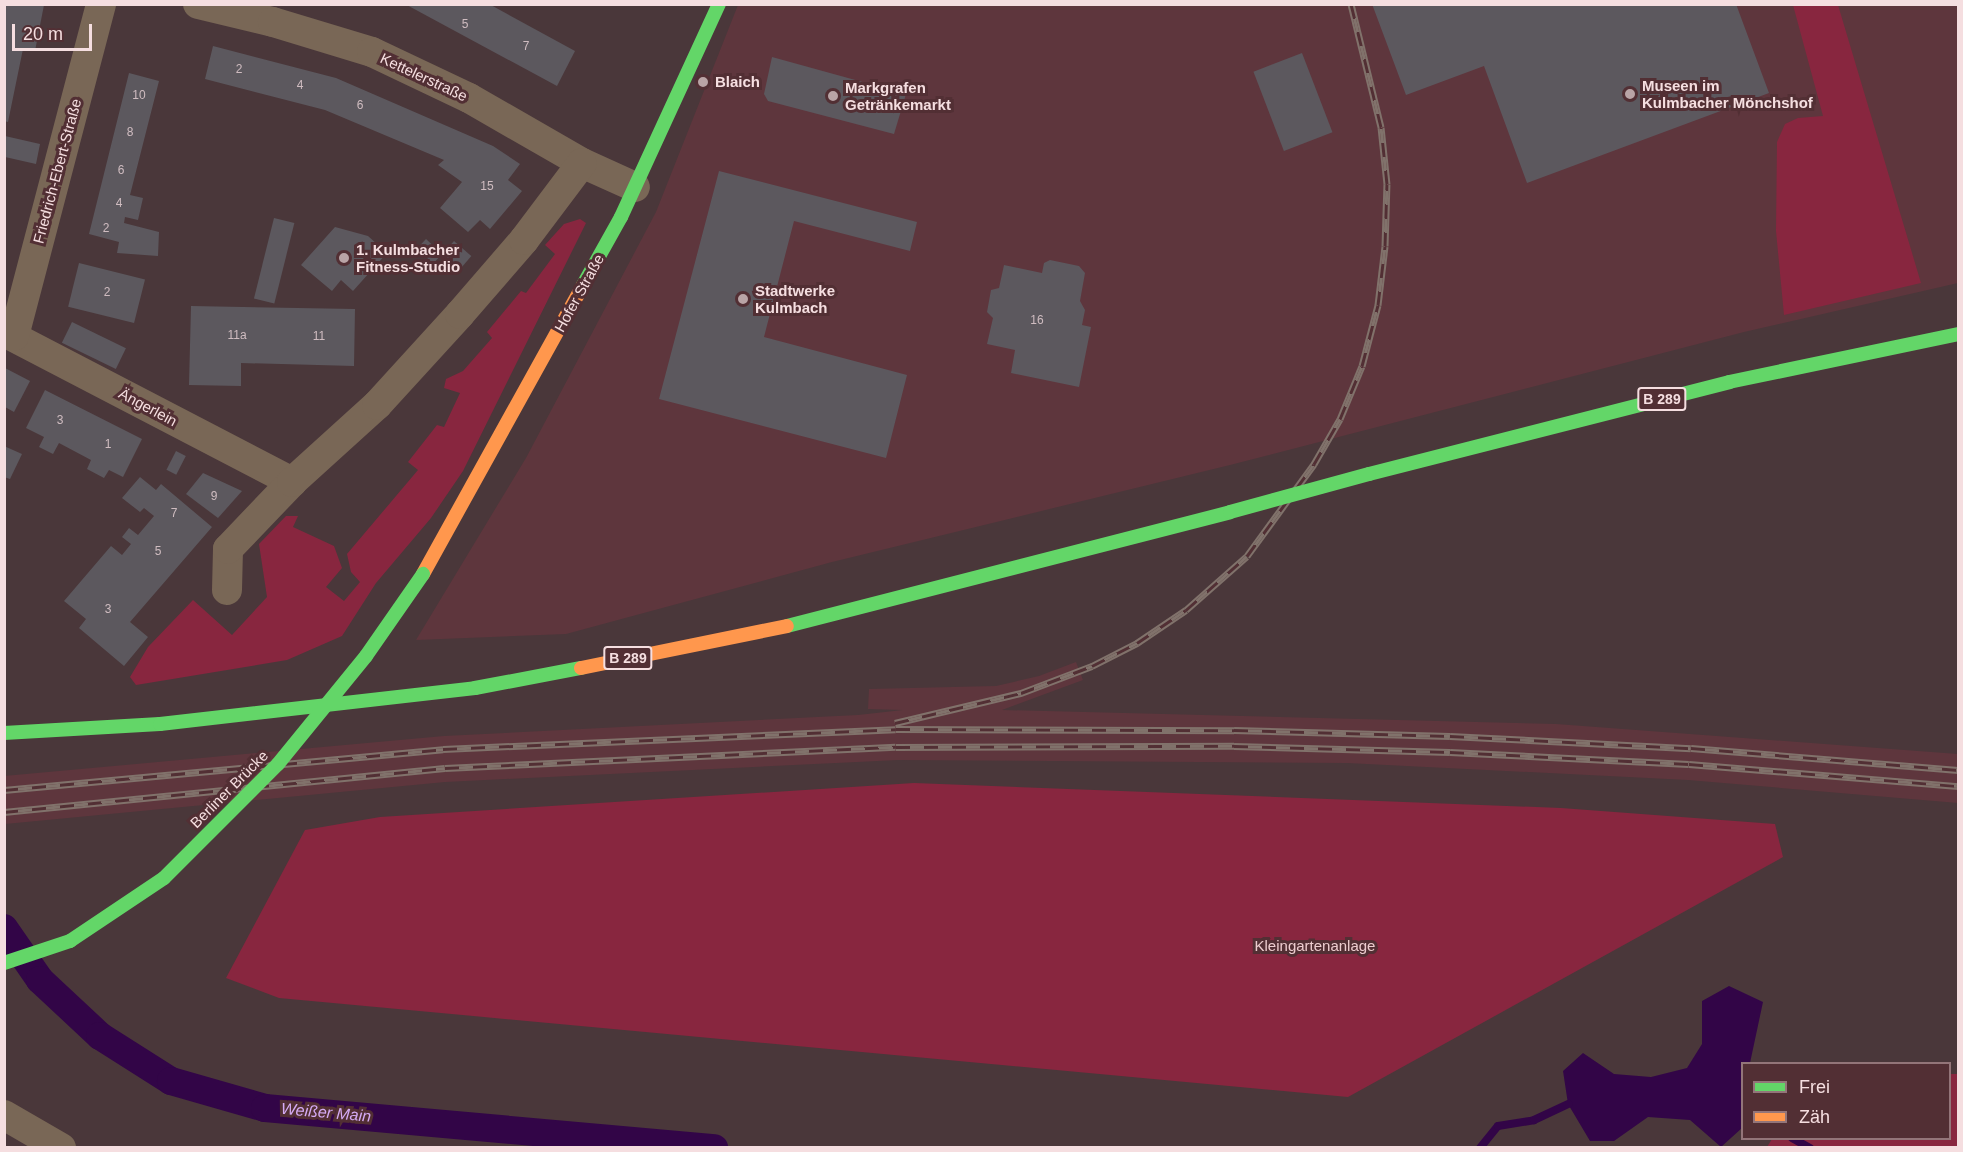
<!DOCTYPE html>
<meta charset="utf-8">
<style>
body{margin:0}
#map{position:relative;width:1963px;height:1152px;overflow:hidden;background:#4a373a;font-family:Helvetica,sans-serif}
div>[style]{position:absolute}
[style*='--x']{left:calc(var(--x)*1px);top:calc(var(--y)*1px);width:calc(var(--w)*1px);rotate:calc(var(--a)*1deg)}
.built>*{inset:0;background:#5e363d}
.green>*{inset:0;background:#88263f}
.water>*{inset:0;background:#320547}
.stream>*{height:8px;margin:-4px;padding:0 4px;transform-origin:4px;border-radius:4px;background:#320547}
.canal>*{height:28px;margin:-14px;padding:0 14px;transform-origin:14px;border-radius:14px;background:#320547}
.building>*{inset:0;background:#5c585e;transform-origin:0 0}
.street>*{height:30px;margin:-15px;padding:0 15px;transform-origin:15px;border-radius:15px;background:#796756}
.fast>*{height:14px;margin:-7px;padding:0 7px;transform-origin:7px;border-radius:7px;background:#63d668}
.slow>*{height:14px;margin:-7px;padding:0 7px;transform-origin:7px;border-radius:7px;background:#ff974d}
.rail>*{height:7px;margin-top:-3.5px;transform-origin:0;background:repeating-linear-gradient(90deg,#522f34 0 14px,#81726b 0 28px);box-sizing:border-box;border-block:2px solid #81726b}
.fast-bridge>*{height:14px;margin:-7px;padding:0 7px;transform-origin:7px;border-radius:7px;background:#63d668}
.dots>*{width:16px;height:16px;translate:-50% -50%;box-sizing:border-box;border:3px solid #522f34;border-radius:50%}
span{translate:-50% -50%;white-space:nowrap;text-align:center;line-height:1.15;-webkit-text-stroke:6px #522f34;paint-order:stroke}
.number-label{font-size:12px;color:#cfbcc0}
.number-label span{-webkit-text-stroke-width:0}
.shield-label span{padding:2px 4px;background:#522f34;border:2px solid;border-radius:4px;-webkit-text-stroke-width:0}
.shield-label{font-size:14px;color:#f5dee0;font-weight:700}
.street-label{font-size:15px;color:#f5dee0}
.poi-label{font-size:15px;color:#f5dee0;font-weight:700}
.left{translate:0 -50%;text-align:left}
.park-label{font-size:15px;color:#edcccf}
.water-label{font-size:16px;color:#d5abf4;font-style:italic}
.frame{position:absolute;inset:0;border:6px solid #f5dee0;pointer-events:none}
.legend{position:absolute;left:1741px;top:1062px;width:210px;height:78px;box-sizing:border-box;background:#522f34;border:2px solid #937579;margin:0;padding:8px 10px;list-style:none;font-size:18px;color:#f5dee0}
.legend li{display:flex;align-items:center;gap:12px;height:30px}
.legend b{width:30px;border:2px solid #937579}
.scale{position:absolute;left:12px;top:24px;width:80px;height:27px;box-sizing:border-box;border:3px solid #f5dee0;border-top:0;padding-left:8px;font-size:18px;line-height:21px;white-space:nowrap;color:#f5dee0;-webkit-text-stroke:4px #522f34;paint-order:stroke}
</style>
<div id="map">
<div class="built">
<i style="clip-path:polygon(738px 5px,1958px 5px,1958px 283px,1744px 332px,1230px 465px,832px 562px,566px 634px,416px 640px,526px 458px,656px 212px)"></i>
<i style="clip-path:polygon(1076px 662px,1083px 680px,1002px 710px,1556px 724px,1958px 754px,1958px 803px,1688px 780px,1347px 763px,898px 760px,445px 782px,5px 824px,4px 776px,444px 736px,858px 715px,903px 710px,868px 709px,869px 689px,996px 686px,1039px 676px)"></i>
</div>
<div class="green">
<i style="clip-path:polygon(1793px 5px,1838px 5px,1921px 283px,1784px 315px,1776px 231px,1777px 142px,1785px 124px,1798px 118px,1823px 116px)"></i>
<i style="clip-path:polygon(580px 219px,586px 223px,463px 471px,431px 518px,376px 583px,342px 636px,287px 660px,136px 685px,130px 677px,148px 647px,193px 600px,232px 635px,267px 597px,259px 544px,286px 516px,298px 516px,293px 527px,334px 546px,342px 568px,326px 587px,344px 601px,360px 582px,351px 572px,347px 554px,418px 470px,408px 462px,437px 425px,444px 427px,460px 393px,444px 388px,446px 379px,463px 371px,492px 338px,487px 332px,521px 291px,526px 293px,555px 254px,545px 245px,564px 224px)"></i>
<i style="clip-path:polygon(914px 783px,1561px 808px,1775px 824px,1783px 857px,1348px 1097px,279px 998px,226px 978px,305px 830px,380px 817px)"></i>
<i style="clip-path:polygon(1950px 1074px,1958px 1074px,1958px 1147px,1767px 1147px,1772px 1139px,1950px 1138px)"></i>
</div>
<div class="water">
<i style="clip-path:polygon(1729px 986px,1763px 1002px,1750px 1063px,1742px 1064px,1742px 1128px,1721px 1147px,1690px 1120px,1648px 1117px,1614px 1141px,1590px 1141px,1568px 1104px,1563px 1071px,1583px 1053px,1614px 1074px,1651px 1077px,1687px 1068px,1702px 1044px,1702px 1001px)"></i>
</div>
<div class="stream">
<i style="--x:1792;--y:1138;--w:21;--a:29"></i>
<i style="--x:1480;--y:1148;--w:28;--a:-51"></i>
<i style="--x:1498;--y:1126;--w:36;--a:-9"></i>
<i style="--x:1534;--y:1120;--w:38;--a:-25"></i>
</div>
<div class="canal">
<i style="--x:4;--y:928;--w:63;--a:55.3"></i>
<i style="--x:40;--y:980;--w:82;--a:43"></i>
<i style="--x:100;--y:1036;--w:84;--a:32.4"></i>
<i style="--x:171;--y:1081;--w:98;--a:16"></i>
<i style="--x:265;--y:1108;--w:451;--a:5.1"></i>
</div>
<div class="building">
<i style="clip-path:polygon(405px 4px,489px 4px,575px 51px,557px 86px)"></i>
<i style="clip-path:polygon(1372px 4px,1736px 4px,1769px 93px,1527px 183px,1484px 66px,1406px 95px)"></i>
<i style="clip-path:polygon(4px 5px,44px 5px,35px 51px,23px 49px,8px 122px,4px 121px)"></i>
<i style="clip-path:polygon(213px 46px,336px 78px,493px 146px,520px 164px,508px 180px,522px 191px,490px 229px,480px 220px,468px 232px,440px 208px,462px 182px,438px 165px,444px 160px,325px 110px,205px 79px)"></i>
<i style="left:1302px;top:53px;width:85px;height:52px;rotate:69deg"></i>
<i style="clip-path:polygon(772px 57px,906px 94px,894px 134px,768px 101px,764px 94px)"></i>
<i style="clip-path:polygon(129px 73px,159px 81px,130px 195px,143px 198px,138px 220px,125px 217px,124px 223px,159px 232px,158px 256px,117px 253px,119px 242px,89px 234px)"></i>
<i style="clip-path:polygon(5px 136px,40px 144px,36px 164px,5px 157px)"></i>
<i style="clip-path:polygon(719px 171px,917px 222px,910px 251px,794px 221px,764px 337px,907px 375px,886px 458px,659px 399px)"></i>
<i style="left:274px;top:218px;width:21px;height:83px;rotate:14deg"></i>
<i style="clip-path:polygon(335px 227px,368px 236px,387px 253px,353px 291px,341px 280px,332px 291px,301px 265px)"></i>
<i style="left:426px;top:239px;width:22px;height:13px;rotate:43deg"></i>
<i style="left:454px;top:241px;width:23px;height:18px;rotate:41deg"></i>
<i style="clip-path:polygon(1050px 260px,1079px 266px,1085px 273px,1080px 301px,1085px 310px,1082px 325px,1091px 327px,1079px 387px,1011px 373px,1015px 350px,987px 344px,993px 318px,987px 312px,991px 290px,999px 288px,1004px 265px,1042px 273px,1044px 263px)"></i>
<i style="left:79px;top:263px;width:68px;height:45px;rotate:14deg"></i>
<i style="clip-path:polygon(191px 306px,355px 309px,354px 366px,241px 363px,241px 386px,189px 385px)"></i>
<i style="left:72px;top:322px;width:60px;height:23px;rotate:26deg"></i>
<i style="clip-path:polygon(5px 368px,30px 381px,14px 412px,5px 407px)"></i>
<i style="clip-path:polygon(45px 390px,142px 439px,123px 477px,109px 470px,104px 478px,87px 469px,91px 460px,59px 443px,53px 454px,39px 447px,44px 437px,26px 428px)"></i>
<i style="clip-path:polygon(4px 446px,22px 454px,10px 479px,4px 477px)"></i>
<i style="left:176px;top:451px;width:11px;height:21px;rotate:27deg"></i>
<i style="clip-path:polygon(203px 473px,242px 491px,218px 518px,186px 494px)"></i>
<i style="clip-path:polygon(140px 477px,156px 490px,161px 484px,212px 527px,130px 622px,148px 637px,124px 666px,79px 628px,86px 619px,64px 601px,111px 546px,122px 555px,131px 544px,122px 537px,129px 528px,138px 535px,154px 516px,144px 508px,140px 512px,122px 498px)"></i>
</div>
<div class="street">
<i style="--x:198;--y:4;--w:77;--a:13.5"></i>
<i style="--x:273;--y:22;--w:103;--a:16.9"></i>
<i style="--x:372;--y:52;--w:107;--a:25.4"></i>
<i style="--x:469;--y:98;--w:130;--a:29.9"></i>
<i style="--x:582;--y:163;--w:58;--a:24.4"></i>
<i style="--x:4;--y:332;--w:325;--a:27.5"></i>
<i style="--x:14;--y:336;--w:343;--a:-75.3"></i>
<i style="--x:227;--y:590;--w:41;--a:-88.6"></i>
<i style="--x:228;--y:549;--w:93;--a:-46.3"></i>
<i style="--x:292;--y:482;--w:115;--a:-42.2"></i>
<i style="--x:377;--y:405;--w:123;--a:-47.6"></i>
<i style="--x:460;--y:314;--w:98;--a:-49.1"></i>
<i style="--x:524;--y:240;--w:96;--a:-53"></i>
<i style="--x:4;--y:1115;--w:66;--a:30.1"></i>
</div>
<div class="fast">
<i style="--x:583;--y:285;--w:78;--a:-60.8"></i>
<i style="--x:621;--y:217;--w:234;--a:-65.3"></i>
<i style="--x:1369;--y:474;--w:372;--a:-14.3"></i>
<i style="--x:1729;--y:382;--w:234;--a:-11.8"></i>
<i style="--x:787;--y:626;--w:457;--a:-14.4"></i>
<i style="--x:4;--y:733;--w:156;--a:-3.3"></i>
<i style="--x:160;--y:724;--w:317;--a:-6.5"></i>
<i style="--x:475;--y:688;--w:108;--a:-10.7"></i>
</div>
<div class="slow">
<i style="--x:423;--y:574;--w:330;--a:-61"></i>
<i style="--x:581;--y:668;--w:210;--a:-11.5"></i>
</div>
<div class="rail">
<i style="--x:895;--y:723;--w:130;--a:-13.4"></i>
<i style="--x:1021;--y:693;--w:76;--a:-20.8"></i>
<i style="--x:1092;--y:666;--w:51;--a:-27.1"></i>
<i style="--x:1137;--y:643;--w:59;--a:-34"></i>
<i style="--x:1186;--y:610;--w:81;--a:-41.5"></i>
<i style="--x:1247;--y:556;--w:114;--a:-53.9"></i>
<i style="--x:1314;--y:464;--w:52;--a:-60"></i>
<i style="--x:1340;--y:419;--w:57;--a:-67.5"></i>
<i style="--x:1362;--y:366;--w:63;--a:-75.3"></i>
<i style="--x:1378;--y:305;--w:59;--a:-83.2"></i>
<i style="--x:1385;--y:246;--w:62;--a:-88.2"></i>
<i style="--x:1387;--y:184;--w:57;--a:-96"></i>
<i style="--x:1381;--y:127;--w:127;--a:-103.7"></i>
<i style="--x:4;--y:790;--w:441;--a:-5.3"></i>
<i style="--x:443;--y:749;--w:453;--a:-2.5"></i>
<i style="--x:896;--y:729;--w:338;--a:0.2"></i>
<i style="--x:1234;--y:730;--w:216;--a:1.6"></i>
<i style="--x:1450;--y:736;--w:241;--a:2.9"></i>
<i style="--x:1691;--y:748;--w:268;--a:4.7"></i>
<i style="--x:4;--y:812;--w:443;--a:-5.7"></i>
<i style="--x:445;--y:768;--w:451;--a:-2.7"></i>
<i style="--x:896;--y:747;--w:338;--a:-0.2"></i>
<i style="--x:1234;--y:746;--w:216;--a:1.6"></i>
<i style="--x:1450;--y:752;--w:239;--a:2.9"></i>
<i style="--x:1689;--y:764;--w:270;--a:4.7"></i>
</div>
<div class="fast-bridge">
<i style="--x:1230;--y:512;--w:144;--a:-15.3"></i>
<i style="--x:4;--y:963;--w:70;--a:-18.4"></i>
<i style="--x:70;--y:941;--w:113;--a:-33.8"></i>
<i style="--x:164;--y:878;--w:161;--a:-45"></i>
<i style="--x:278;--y:764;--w:139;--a:-50.8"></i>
<i style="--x:366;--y:656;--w:100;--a:-55.2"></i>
</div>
<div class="dots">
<i style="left:703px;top:82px;background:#b9a4a6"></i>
<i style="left:1630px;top:94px;background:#b9a4a6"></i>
<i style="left:833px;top:96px;background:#b9a4a6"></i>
<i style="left:344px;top:258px;background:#b9a4a6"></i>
<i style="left:743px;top:299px;background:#b9a4a6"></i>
</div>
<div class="number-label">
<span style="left:465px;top:25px">5</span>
<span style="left:526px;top:47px">7</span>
<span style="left:239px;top:70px">2</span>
<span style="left:300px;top:86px">4</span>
<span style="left:139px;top:96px">10</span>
<span style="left:360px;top:106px">6</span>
<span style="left:130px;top:133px">8</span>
<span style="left:121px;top:171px">6</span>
<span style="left:487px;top:187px">15</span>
<span style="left:119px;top:204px">4</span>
<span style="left:106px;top:229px">2</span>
<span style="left:107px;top:293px">2</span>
<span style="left:1037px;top:321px">16</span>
<span style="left:237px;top:336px">11a</span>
<span style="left:319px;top:337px">11</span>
<span style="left:60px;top:421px">3</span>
<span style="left:108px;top:445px">1</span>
<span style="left:214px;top:497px">9</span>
<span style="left:174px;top:514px">7</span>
<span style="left:158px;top:552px">5</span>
<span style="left:108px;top:610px">3</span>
</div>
<div class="shield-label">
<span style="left:1662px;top:399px">B 289</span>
<span style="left:628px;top:658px">B 289</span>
</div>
<div class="street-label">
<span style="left:424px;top:77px;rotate:25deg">Kettelerstraße</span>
<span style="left:57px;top:171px;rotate:-75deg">Friedrich-Ebert-Straße</span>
<span style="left:579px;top:293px;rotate:-61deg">Hofer Straße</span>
<span style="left:148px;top:407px;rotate:28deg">Ängerlein</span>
<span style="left:229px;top:789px;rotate:-45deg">Berliner Brücke</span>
</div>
<div class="poi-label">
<span class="left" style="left:715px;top:82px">Blaich</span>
<span class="left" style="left:1642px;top:94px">Museen im<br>Kulmbacher Mönchshof</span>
<span class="left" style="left:845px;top:96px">Markgrafen<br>Getränkemarkt</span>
<span class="left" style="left:356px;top:258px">1. Kulmbacher<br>Fitness-Studio</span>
<span class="left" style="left:755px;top:299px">Stadtwerke<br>Kulmbach</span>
</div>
<div class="park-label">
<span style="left:1315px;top:946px">Kleingartenanlage</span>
</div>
<div class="water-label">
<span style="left:326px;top:1113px;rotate:5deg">Weißer Main</span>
</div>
<div class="frame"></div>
<ul class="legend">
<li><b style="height:8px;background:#63d668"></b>Frei</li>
<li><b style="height:8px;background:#ff974d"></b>Zäh</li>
</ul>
<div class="scale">20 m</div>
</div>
